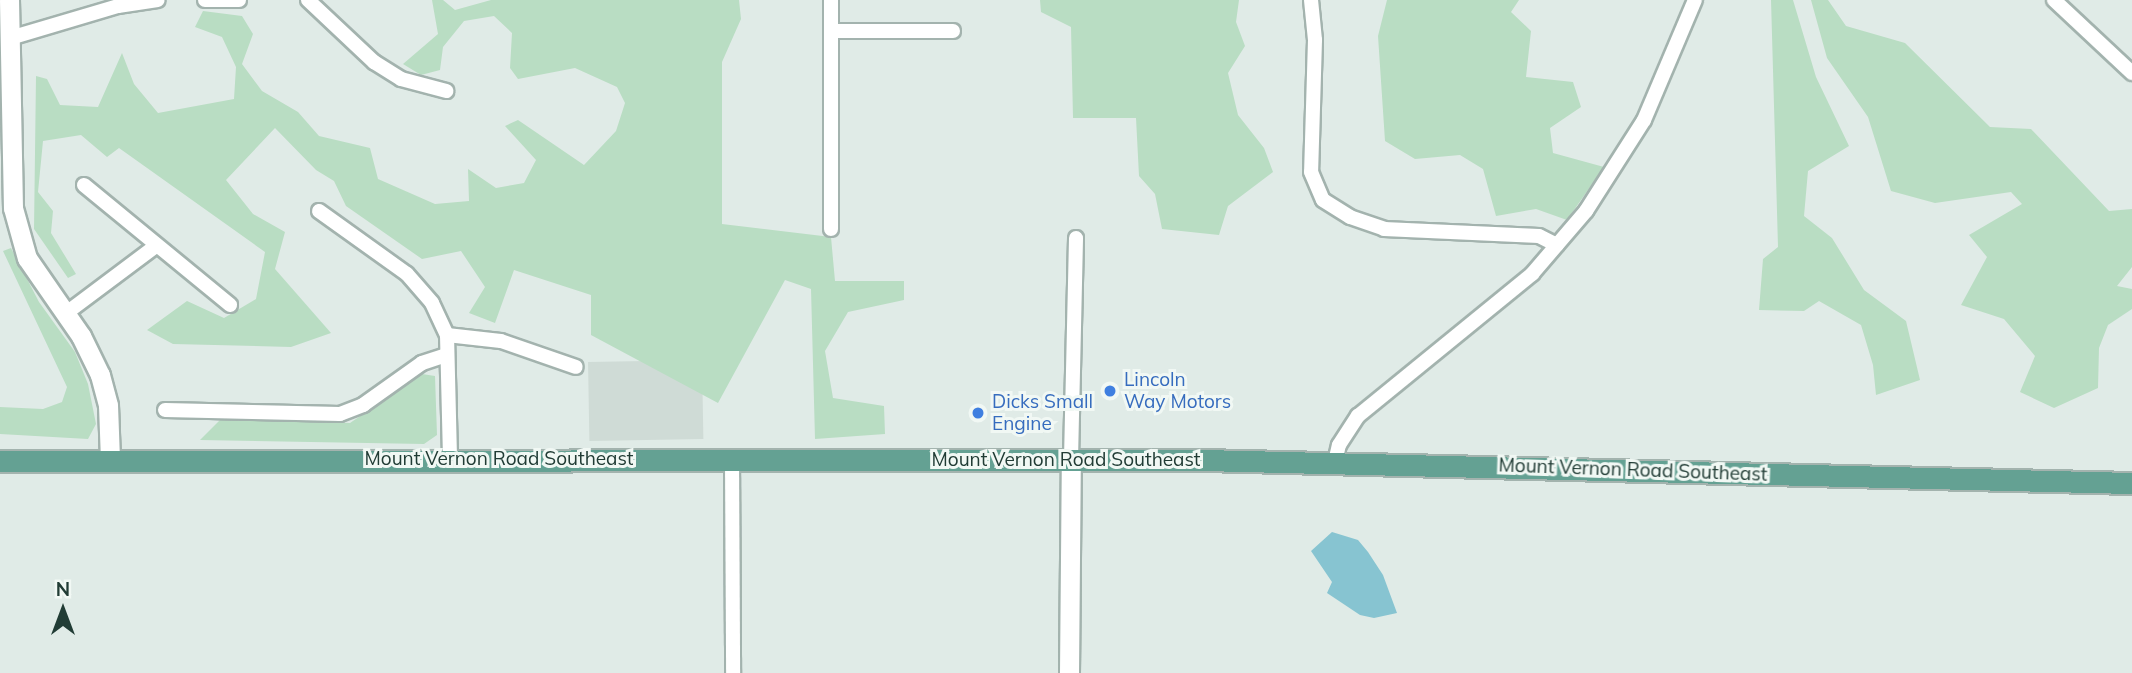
<!DOCTYPE html>
<style>
body{margin:0}
#map{position:relative;width:2132px;height:673px;overflow:hidden;background:#e0ebe7;font-family:Mulish,sans-serif}
div>[style]{position:absolute}
[style*='--x']{left:calc(var(--x)*1px);top:calc(var(--y)*1px);width:calc(var(--w)*1px);rotate:calc(var(--a)*1deg)}
.built>*{inset:0;background:#cfdbd6;transform-origin:0 0}
.green>*{inset:0;background:#b9ddc3}
.water>*{inset:0;background:#87c4d1}
.roads{filter:drop-shadow(2px 0 #a3b3ae) drop-shadow(-2px 0 #a3b3ae) drop-shadow(0 2px #a3b3ae) drop-shadow(0 -2px #a3b3ae)}
.street>*{height:14px;margin:-7px;padding:0 7px;transform-origin:7px;border-radius:7px;background:#fff}
.secondary>*{height:19px;margin:-9.5px;padding:0 9.5px;transform-origin:9.5px;border-radius:9.5px;background:#fff}
.primary>*{height:21px;margin:-10.5px;padding:0 10.5px;transform-origin:10.5px;border-radius:10.5px;background:#64a193}
.dots>*{width:19px;height:19px;translate:-50% -50%;box-sizing:border-box;border:4px solid #f1f8f4;border-radius:50%}
span{translate:-50% -50%;white-space:nowrap;text-align:center;line-height:1.15;-webkit-text-stroke:6px #f1f8f4;paint-order:stroke}
.shop-label{font-size:19px;color:#366cbe}
.left{translate:0 -50%;text-align:left}
.street-label{font-size:19px;color:#213c35}
.north{position:absolute;left:28px;top:575px;width:70px;height:70px;-webkit-text-stroke:5px #f1f8f4;paint-order:stroke;rotate:0deg;font-size:19px;font-weight:700;line-height:28px;text-align:center;color:#213c35}
.north::after{content:'';display:block;margin:auto;width:24px;height:32px;background:#213c35;clip-path:polygon(50% 0,100% 100%,50% 72%,0 100%)}
</style>
<div id="map">
<div class="built">
<i style="left:702px;top:360px;width:79px;height:114px;rotate:89deg"></i>
</div>
<div class="green">
<i style="clip-path:polygon(432px 0,443px 0,455px 10px,491px 0,739px 0,741px 19px,722px 62px,722px 224px,831px 237px,835px 281px,904px 281px,904px 300px,848px 312px,825px 351px,833px 398px,884px 406px,885px 434px,815px 439px,811px 289px,785px 280px,718px 403px,591px 335px,591px 295px,514px 270px,495px 323px,469px 313px,485px 287px,461px 251px,422px 259px,346px 206px,334px 181px,316px 170px,275px 128px,226px 180px,253px 214px,285px 232px,275px 269px,331px 333px,291px 347px,173px 344px,147px 330px,187px 301px,224px 318px,256px 299px,265px 252px,119px 148px,107px 157px,81px 135px,43px 141px,38px 192px,53px 211px,51px 233px,76px 274px,68px 278px,34px 229px,36px 76px,47px 79px,60px 105px,98px 107px,122px 53px,134px 84px,158px 113px,234px 99px,236px 67px,222px 37px,195px 27px,203px 11px,242px 16px,253px 34px,242px 64px,262px 91px,298px 112px,319px 136px,370px 148px,378px 179px,435px 204px,469px 201px,468px 169px,496px 188px,524px 183px,536px 160px,505px 126px,518px 120px,584px 165px,616px 131px,625px 103px,617px 87px,575px 68px,518px 79px,510px 68px,512px 33px,494px 16px,464px 21px,443px 47px,440px 70px,421px 75px,403px 64px,438px 34px)"></i>
<i style="clip-path:polygon(1040px 0,1239px 0,1236px 22px,1245px 46px,1228px 73px,1238px 115px,1264px 148px,1273px 172px,1228px 206px,1219px 235px,1162px 229px,1155px 194px,1139px 176px,1136px 118px,1073px 118px,1071px 27px,1041px 12px)"></i>
<i style="clip-path:polygon(1387px 0,1519px 0,1511px 12px,1531px 31px,1526px 77px,1573px 82px,1581px 107px,1550px 128px,1553px 153px,1604px 167px,1567px 220px,1536px 209px,1496px 216px,1483px 169px,1460px 155px,1415px 159px,1385px 141px,1378px 36px)"></i>
<i style="clip-path:polygon(1771px 0,1793px 0,1816px 77px,1849px 146px,1808px 171px,1804px 216px,1832px 238px,1864px 290px,1906px 321px,1920px 380px,1876px 395px,1873px 365px,1861px 325px,1819px 301px,1804px 311px,1759px 310px,1763px 259px,1778px 247px)"></i>
<i style="clip-path:polygon(1811px 0,1828px 0,1846px 26px,1905px 43px,1990px 127px,2031px 129px,2109px 211px,2132px 209px,2132px 267px,2117px 286px,2132px 289px,2132px 309px,2108px 325px,2099px 348px,2098px 388px,2054px 408px,2020px 392px,2035px 356px,2004px 319px,1961px 305px,1987px 257px,1969px 235px,2022px 204px,2011px 192px,1935px 203px,1891px 191px,1868px 117px,1827px 58px)"></i>
<i style="clip-path:polygon(11px 248px,39px 302px,75px 352px,88px 384px,96px 424px,88px 439px,0 434px,0 407px,43px 409px,62px 402px,67px 387px,3px 251px)"></i>
<i style="clip-path:polygon(422px 374px,435px 376px,437px 435px,424px 444px,200px 440px,223px 417px,350px 423px)"></i>
</div>
<div class="water">
<i style="clip-path:polygon(1332px 532px,1358px 540px,1368px 552px,1383px 575px,1397px 613px,1374px 618px,1360px 615px,1327px 593px,1332px 582px,1311px 551px)"></i>
</div>
<div class="roads">
<div class="street">
<i style="--x:205;--y:0;--w:34;--a:0"></i>
<i style="--x:308;--y:0;--w:91;--a:43.2"></i>
<i style="--x:374;--y:62;--w:32;--a:32"></i>
<i style="--x:401;--y:79;--w:47;--a:14.9"></i>
<i style="--x:831;--y:0;--w:229;--a:90"></i>
<i style="--x:1311;--y:0;--w:40;--a:84.3"></i>
<i style="--x:1315;--y:40;--w:132;--a:91.7"></i>
<i style="--x:1311;--y:172;--w:30;--a:67"></i>
<i style="--x:1323;--y:200;--w:32;--a:32"></i>
<i style="--x:1350;--y:217;--w:36;--a:19"></i>
<i style="--x:1384;--y:229;--w:155;--a:2.6"></i>
<i style="--x:1539;--y:236;--w:20;--a:27"></i>
<i style="--x:2054;--y:0;--w:107;--a:43.1"></i>
<i style="--x:831;--y:31;--w:122;--a:0"></i>
<i style="--x:10;--y:38;--w:113;--a:-16.5"></i>
<i style="--x:118;--y:6;--w:40;--a:-8.5"></i>
<i style="--x:84;--y:185;--w:189;--a:39.4"></i>
<i style="--x:319;--y:211;--w:108;--a:35.6"></i>
<i style="--x:407;--y:274;--w:38;--a:49"></i>
<i style="--x:432;--y:303;--w:35;--a:65"></i>
<i style="--x:447;--y:335;--w:124;--a:88.6"></i>
<i style="--x:65;--y:314;--w:114;--a:-36.8"></i>
<i style="--x:447;--y:335;--w:54;--a:6.3"></i>
<i style="--x:501;--y:341;--w:79;--a:19.1"></i>
<i style="--x:165;--y:410;--w:175;--a:1.3"></i>
<i style="--x:340;--y:414;--w:25;--a:-21"></i>
<i style="--x:363;--y:405;--w:72;--a:-35.4"></i>
<i style="--x:422;--y:363;--w:26;--a:-18"></i>
<i style="--x:732;--y:459;--w:214;--a:89.7"></i>
<i style="--x:1071;--y:459;--w:221;--a:-88.7"></i>
<i style="--x:1335;--y:462;--w:17;--a:-77"></i>
<i style="--x:1339;--y:445;--w:35;--a:-57"></i>
<i style="--x:1358;--y:416;--w:225;--a:-39.2"></i>
<i style="--x:1532;--y:274;--w:83;--a:-49.4"></i>
<i style="--x:1586;--y:211;--w:108;--a:-57.5"></i>
<i style="--x:1644;--y:120;--w:130;--a:-67"></i>
</div>
<div class="secondary">
<i style="--x:9;--y:0;--w:208;--a:88.9"></i>
<i style="--x:13;--y:208;--w:52;--a:74.4"></i>
<i style="--x:27;--y:258;--w:95;--a:55.3"></i>
<i style="--x:81;--y:336;--w:43;--a:64"></i>
<i style="--x:100;--y:375;--w:31;--a:75"></i>
<i style="--x:108;--y:405;--w:54;--a:87.9"></i>
<i style="--x:1069;--y:673;--w:214;--a:-89.5"></i>
</div>
<div class="primary">
<i style="--x:0;--y:461;--w:1203;--a:-0.05"></i>
<i style="--x:1203;--y:460;--w:929;--a:1.42"></i>
</div>
</div>
<div class="dots">
<i style="left:1110px;top:391px;background:#3f7fe0"></i>
<i style="left:978px;top:413px;background:#3f7fe0"></i>
</div>
<div class="shop-label">
<span class="left" style="left:1124px;top:391px">Lincoln<br>Way Motors</span>
<span class="left" style="left:992px;top:413px">Dicks Small<br>Engine</span>
</div>
<div class="street-label">
<span style="left:499px;top:459px">Mount Vernon Road Southeast</span>
<span style="left:1066px;top:460px">Mount Vernon Road Southeast</span>
<span style="left:1633px;top:470px;rotate:2deg">Mount Vernon Road Southeast</span>
</div>
<div class="north">N</div>
</div>
